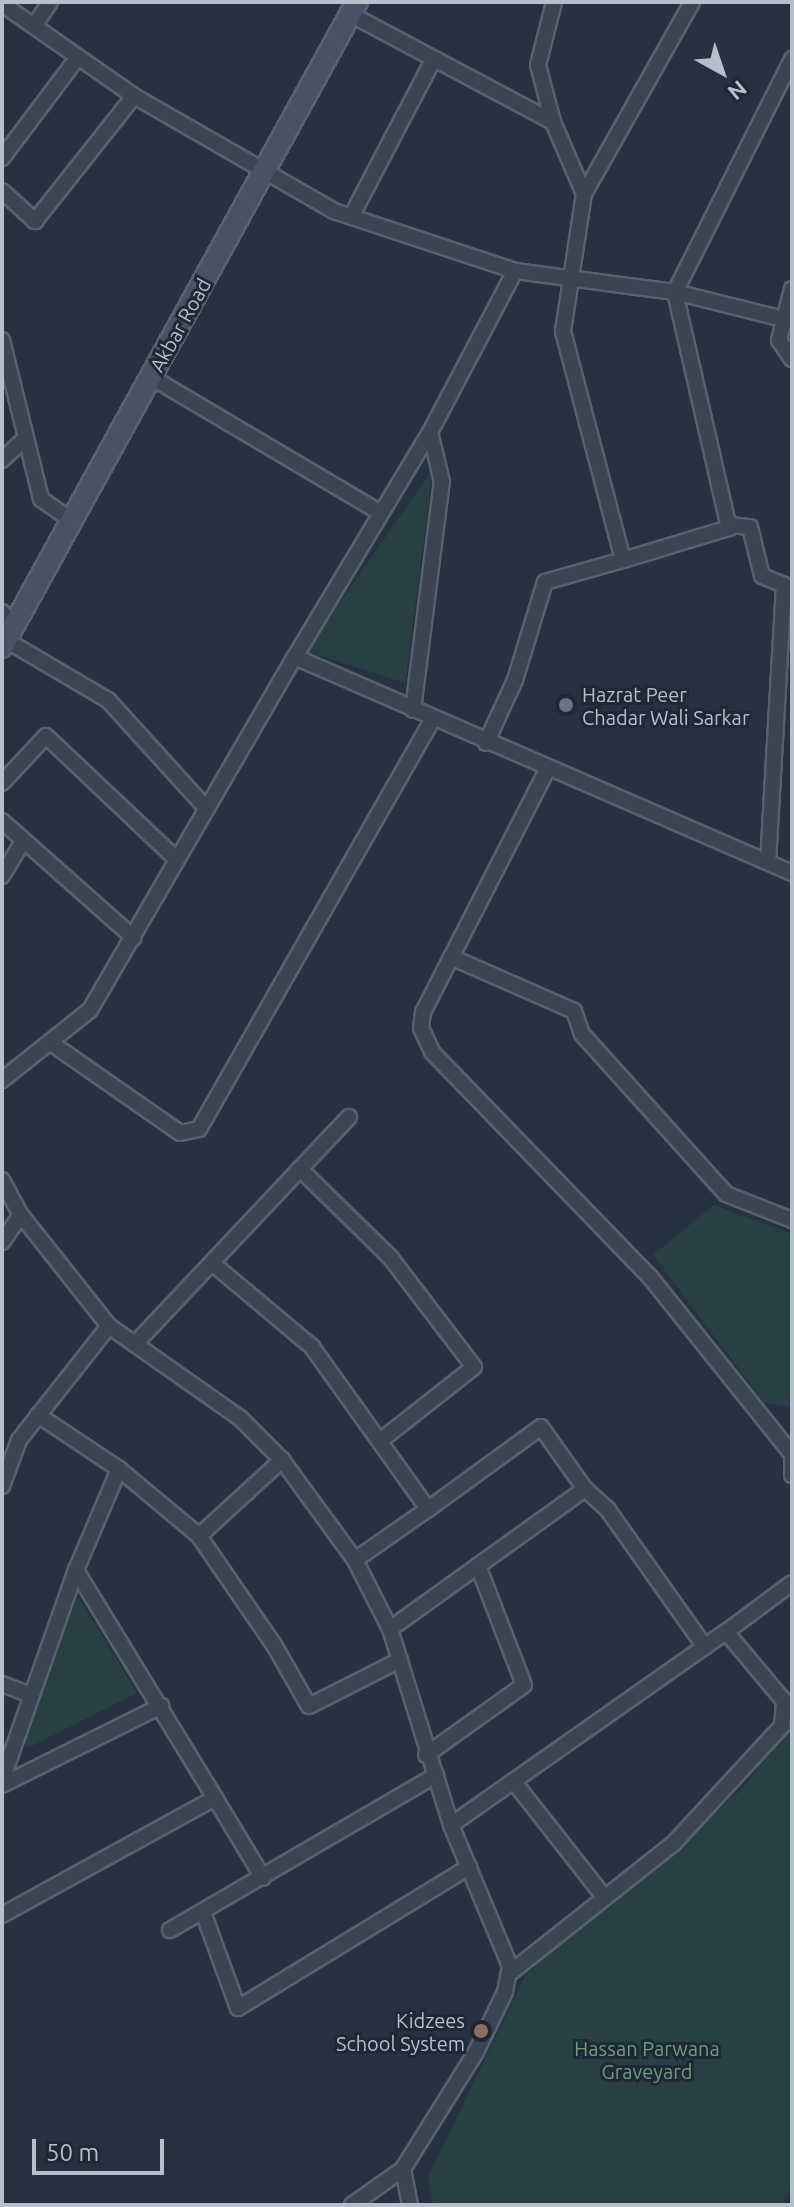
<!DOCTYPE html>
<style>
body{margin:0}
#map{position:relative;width:794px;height:2207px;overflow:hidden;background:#263142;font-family:Ubuntu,sans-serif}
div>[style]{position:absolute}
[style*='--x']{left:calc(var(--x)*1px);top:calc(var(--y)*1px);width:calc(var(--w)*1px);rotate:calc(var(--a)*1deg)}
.green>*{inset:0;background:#284043}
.roads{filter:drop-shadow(2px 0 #58616f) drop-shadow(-2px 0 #58616f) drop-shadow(0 2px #58616f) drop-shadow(0 -2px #58616f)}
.street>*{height:14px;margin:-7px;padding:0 7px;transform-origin:7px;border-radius:7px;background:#3a4452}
.secondary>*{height:20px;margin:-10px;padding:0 10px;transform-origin:10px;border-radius:10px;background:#485265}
.dots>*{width:22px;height:22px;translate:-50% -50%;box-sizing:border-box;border:4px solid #1f2837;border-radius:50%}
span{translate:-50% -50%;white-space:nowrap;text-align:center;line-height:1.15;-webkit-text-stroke:6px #1f2837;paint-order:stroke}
.street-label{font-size:20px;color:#b7bfcc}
.poi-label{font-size:20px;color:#b7bfcc}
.left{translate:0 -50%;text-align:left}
.right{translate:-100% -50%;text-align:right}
.park-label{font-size:20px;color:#6e9d7a}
.frame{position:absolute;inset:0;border:4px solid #b7bfcc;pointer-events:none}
.north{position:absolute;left:682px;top:32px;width:80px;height:80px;-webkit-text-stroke:6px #1f2837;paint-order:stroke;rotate:140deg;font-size:22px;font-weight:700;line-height:32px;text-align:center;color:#b7bfcc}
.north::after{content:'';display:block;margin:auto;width:28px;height:36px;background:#b7bfcc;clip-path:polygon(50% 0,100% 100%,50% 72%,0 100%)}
.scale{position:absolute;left:32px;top:2139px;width:132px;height:36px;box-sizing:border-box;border:4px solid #b7bfcc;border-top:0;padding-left:10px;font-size:24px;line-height:28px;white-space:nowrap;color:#b7bfcc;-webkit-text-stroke:6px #1f2837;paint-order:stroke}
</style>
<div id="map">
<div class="green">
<i style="clip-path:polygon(433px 469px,405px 683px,306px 651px)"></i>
<i style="clip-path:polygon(714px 1205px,792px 1234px,791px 1408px,764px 1402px,653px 1255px)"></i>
<i style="clip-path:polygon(78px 1596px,137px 1693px,28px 1748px,20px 1736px)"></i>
<i style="clip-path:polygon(792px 1722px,792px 2184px,783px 2205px,433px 2205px,428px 2177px,526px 1974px,741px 1790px)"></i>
</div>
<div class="roads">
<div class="street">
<i style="--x:2;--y:4;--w:161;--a:34.9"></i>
<i style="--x:134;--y:96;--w:231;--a:29.9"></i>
<i style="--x:334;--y:211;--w:191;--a:18.3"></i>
<i style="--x:515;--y:271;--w:161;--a:7.5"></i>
<i style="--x:675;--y:292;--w:111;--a:14"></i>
<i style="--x:350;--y:14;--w:230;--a:28"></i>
<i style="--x:34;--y:26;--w:29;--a:-56"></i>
<i style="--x:2;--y:158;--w:126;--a:-53"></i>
<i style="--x:2;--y:191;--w:45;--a:42.3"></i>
<i style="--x:35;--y:221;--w:159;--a:-51.6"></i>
<i style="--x:584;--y:194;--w:220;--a:-60.6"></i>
<i style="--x:351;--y:217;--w:177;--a:-62.4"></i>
<i style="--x:515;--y:271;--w:182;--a:117.8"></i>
<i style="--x:430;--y:432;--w:262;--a:121"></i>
<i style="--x:295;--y:657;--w:542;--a:23.49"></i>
<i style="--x:792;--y:289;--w:53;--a:104.3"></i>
<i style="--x:779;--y:340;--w:23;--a:56"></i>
<i style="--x:2;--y:340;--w:164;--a:76.2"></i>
<i style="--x:41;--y:499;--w:39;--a:35"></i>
<i style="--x:151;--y:377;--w:267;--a:30.6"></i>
<i style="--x:2;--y:460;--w:33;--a:-43"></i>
<i style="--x:730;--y:525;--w:20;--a:6"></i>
<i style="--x:750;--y:527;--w:50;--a:76.2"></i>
<i style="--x:762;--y:576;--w:24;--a:22"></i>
<i style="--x:784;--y:585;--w:276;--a:93.3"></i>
<i style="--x:623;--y:560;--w:111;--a:-16.8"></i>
<i style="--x:729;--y:528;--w:242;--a:-102.9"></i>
<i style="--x:675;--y:292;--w:261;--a:-63.3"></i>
<i style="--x:2;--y:612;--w:18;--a:47"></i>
<i style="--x:6;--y:640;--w:118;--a:30.5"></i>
<i style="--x:108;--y:700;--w:147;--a:47.8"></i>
<i style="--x:413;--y:710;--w:230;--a:-82.8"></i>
<i style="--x:442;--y:482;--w:51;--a:-103.5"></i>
<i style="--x:486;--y:743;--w:69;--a:-65.3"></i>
<i style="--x:515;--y:680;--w:102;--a:-73"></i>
<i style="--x:545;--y:582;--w:81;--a:-15.8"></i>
<i style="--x:623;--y:560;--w:237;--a:-104.7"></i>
<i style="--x:563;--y:331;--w:139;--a:-81.3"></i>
<i style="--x:584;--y:194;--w:78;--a:-113.3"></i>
<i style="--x:553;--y:122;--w:59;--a:-104.7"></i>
<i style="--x:538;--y:65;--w:65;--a:-75.7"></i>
<i style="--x:547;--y:770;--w:272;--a:117.1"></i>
<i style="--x:423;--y:1012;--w:16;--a:97"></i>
<i style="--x:421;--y:1028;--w:26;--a:65"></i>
<i style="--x:432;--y:1052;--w:313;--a:45.9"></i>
<i style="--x:650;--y:1277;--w:227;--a:51.3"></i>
<i style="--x:2;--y:783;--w:64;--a:-46.9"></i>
<i style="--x:46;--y:736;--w:180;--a:43.4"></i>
<i style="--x:2;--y:821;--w:176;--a:41.6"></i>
<i style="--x:2;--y:876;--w:41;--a:-59"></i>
<i style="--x:451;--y:957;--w:134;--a:23.7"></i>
<i style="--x:574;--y:1011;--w:24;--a:71"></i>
<i style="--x:582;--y:1034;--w:215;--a:48"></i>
<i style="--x:726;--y:1194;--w:71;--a:21.5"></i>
<i style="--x:51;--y:1043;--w:157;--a:34.9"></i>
<i style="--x:180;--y:1133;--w:19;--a:-12"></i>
<i style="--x:199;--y:1129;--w:472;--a:-60.3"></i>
<i style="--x:2;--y:1080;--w:112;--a:-38.5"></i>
<i style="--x:90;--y:1010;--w:408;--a:-59.9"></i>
<i style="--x:300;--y:1169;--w:126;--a:44.4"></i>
<i style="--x:390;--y:1257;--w:138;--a:52.6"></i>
<i style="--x:474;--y:1367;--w:120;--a:141.8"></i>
<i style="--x:2;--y:1180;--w:40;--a:62"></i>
<i style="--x:21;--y:1215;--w:142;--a:51.6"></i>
<i style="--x:109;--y:1326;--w:160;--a:35.1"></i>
<i style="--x:240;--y:1418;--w:59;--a:45"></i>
<i style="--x:282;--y:1460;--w:124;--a:53.9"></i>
<i style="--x:355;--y:1560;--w:77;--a:63.1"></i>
<i style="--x:390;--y:1629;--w:205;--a:72.7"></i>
<i style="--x:451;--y:1825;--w:153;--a:67.3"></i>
<i style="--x:510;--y:1966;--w:26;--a:101"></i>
<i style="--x:505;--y:1992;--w:67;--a:115.8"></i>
<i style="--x:476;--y:2052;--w:138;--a:122"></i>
<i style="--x:403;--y:2169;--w:37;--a:79"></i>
<i style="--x:2;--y:1242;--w:33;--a:-55"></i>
<i style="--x:212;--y:1263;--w:131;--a:40"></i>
<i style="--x:312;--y:1347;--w:199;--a:54.4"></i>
<i style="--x:428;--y:1509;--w:89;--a:145.1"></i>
<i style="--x:135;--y:1344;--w:312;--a:-46.7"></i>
<i style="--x:38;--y:1415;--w:97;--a:33.7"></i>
<i style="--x:792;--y:1454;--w:21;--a:90"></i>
<i style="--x:2;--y:1486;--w:49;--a:-69.7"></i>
<i style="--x:19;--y:1440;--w:145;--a:-51.7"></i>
<i style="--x:585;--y:1489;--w:31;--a:42"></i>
<i style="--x:608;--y:1510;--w:168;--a:54.7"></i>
<i style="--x:199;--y:1536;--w:113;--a:-42.5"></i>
<i style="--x:390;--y:1629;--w:240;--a:-35.7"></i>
<i style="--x:585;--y:1489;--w:76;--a:-125.4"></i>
<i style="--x:541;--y:1427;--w:140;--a:144"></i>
<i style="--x:2;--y:1684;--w:31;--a:21"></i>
<i style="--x:426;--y:1755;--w:120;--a:-35.5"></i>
<i style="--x:524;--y:1685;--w:128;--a:-111.1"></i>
<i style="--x:2;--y:1780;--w:223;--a:-70.6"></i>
<i style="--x:514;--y:1782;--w:147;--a:51.9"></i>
<i style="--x:2;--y:1785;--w:178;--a:-26.4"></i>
<i style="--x:215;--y:1798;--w:93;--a:59"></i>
<i style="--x:451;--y:1825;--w:336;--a:-35.1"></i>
<i style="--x:203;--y:1912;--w:102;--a:70"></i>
<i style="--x:238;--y:2008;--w:271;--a:-31.4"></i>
<i style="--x:2;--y:1915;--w:243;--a:-28.8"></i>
<i style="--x:215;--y:1798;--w:267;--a:-121.4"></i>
<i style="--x:76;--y:1570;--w:110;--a:-66.9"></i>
<i style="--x:119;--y:1469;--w:104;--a:39.9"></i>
<i style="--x:199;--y:1536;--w:132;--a:55.5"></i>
<i style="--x:274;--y:1645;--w:70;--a:60.2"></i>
<i style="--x:309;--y:1706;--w:102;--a:-26.8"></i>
<i style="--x:170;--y:1930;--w:308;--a:-30.2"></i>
<i style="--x:510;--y:1973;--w:208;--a:-38.4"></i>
<i style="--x:673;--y:1844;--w:161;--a:-47.3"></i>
<i style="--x:782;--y:1726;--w:25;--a:-85"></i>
<i style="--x:784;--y:1701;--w:90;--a:-130"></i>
<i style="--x:726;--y:1632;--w:82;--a:-36.6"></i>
<i style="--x:352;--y:2205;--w:62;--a:-35.2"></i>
</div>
<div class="secondary">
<i style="--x:2;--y:647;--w:736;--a:-61.17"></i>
</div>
</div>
<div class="dots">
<i style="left:566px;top:705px;background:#6b7280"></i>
<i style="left:481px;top:2031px;background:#8d6e63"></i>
</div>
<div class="street-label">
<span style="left:180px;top:325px;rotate:-61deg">Akbar Road</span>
</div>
<div class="poi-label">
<span class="left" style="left:582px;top:706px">Hazrat Peer<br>Chadar Wali Sarkar</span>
<span class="right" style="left:465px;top:2032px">Kidzees<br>School System</span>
</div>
<div class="park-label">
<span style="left:647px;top:2060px">Hassan Parwana<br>Graveyard</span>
</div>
<div class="frame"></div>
<div class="north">N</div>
<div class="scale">50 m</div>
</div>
